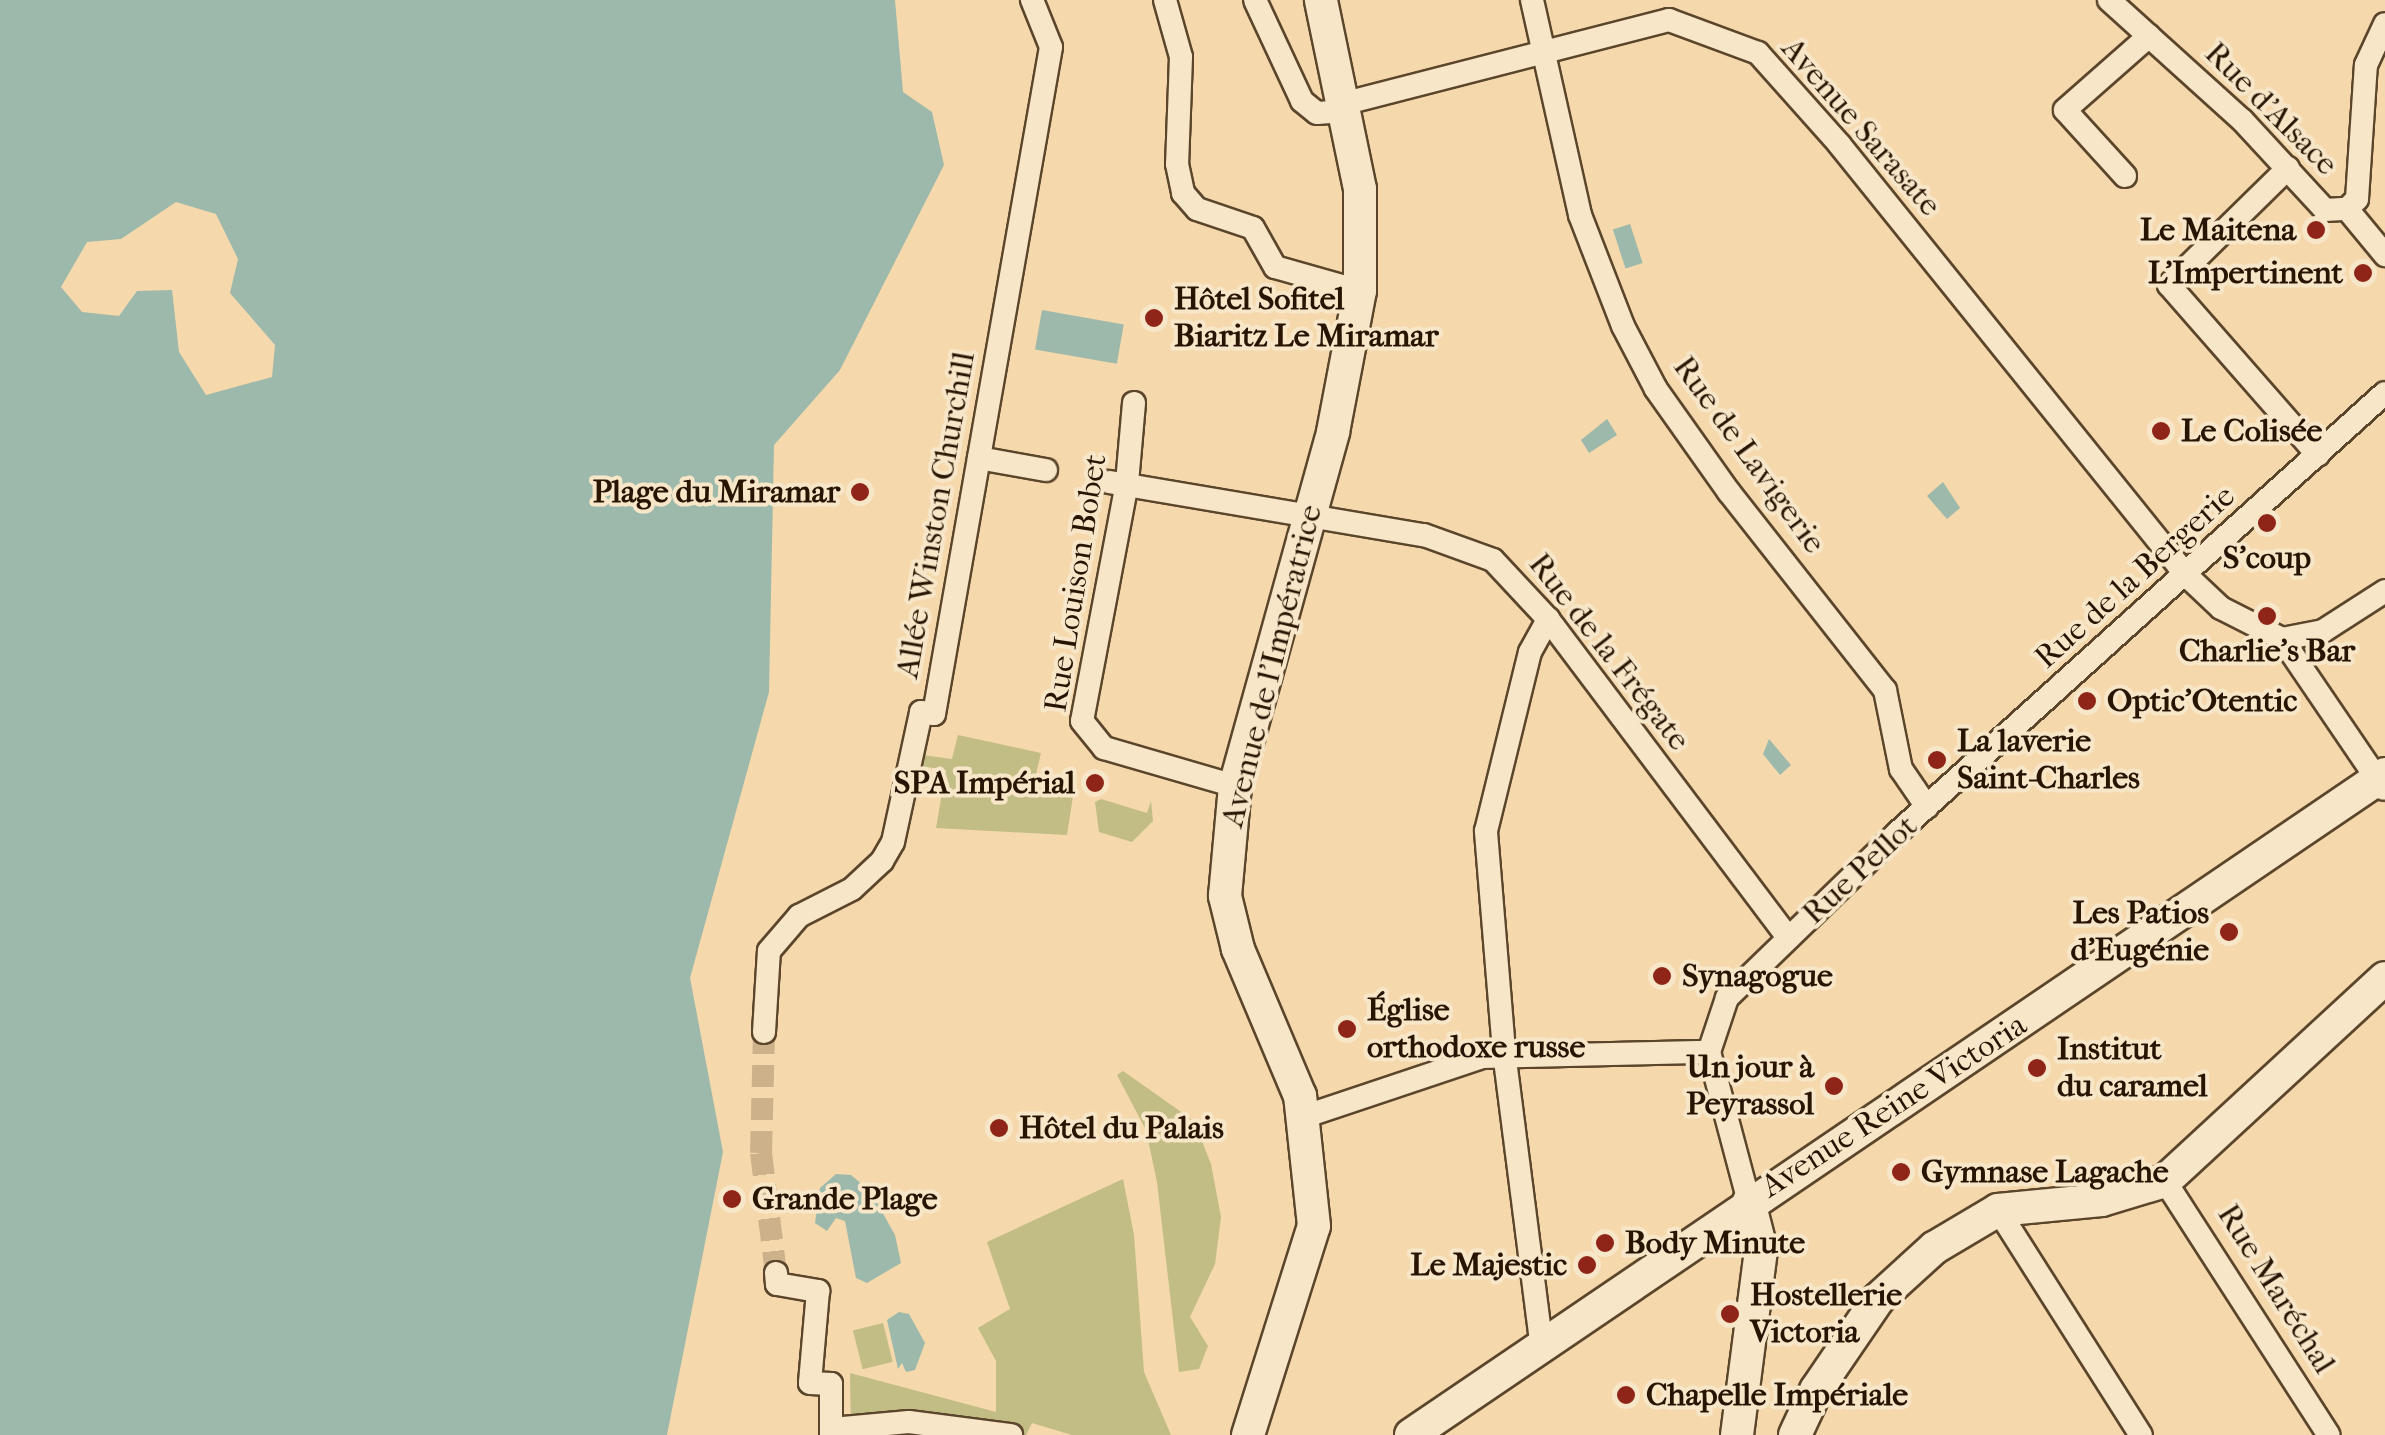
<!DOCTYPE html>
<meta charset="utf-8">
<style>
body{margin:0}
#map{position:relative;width:2385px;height:1435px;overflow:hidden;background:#f5d8ac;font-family:"IM FELL French Canon",serif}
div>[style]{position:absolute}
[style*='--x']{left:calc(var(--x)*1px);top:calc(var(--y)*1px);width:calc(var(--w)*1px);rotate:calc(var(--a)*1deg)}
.green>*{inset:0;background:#c2bc85;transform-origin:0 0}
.water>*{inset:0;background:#9cb9ab;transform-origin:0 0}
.street-tunnel>*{height:22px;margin-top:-11px;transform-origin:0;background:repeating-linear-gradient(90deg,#ccb18a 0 22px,transparent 0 33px)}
.roads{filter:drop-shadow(2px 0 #5b452b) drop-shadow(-2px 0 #5b452b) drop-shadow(0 2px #5b452b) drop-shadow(0 -2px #5b452b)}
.street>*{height:22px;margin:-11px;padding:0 11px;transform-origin:11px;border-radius:11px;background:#f8e6c9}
.secondary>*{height:32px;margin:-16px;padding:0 16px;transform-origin:16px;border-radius:16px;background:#f8e6c9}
.dots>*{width:28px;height:28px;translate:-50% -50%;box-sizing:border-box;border:5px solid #f8e6c9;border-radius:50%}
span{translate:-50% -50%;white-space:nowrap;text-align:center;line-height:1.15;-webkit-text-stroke:8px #f8e6c9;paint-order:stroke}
.street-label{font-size:32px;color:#281400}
.poi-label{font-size:32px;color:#281400;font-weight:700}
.right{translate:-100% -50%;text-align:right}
.left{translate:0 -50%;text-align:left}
</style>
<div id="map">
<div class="green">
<i style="clip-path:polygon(958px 735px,1041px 753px,1033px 787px,1073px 796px,1067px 835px,936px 828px,946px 770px,921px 766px,923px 755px,952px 759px)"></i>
<i style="clip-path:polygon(1101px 799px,1147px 813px,1151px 801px,1153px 821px,1132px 842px,1099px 832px,1095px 802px)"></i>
<i style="clip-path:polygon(1123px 1071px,1194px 1121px,1211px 1164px,1221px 1217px,1215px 1264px,1190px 1317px,1208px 1346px,1199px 1369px,1179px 1372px,1157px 1182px,1146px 1130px,1117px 1075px)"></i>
<i style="clip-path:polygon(1123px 1179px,1134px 1235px,1144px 1372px,1171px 1435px,1072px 1435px,1032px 1423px,1026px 1435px,851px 1435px,850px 1373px,996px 1412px,996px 1361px,978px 1328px,1010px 1309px,987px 1242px)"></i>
<i style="left:883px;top:1323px;width:40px;height:31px;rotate:76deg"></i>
</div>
<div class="water">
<i style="clip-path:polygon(evenodd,0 0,895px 0,903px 92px,932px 112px,944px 165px,840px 370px,774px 445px,769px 692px,690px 978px,723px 1152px,667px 1435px,0 1435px,0 0,176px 202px,216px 214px,238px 259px,230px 293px,275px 345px,272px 377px,206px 395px,179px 352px,172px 290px,137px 291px,119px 316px,82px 312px,61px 287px,87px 242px,121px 239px,176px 202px)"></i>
<i style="left:1630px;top:224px;width:41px;height:18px;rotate:72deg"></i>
<i style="left:1042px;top:310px;width:83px;height:40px;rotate:10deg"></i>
<i style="clip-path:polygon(1607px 419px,1617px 435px,1589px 453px,1581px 440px)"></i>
<i style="clip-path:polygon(1943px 482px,1960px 508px,1947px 519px,1927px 496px)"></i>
<i style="clip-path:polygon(1769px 739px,1791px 765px,1780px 775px,1763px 754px)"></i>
<i style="clip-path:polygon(836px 1174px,851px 1175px,871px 1192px,895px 1235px,901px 1263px,867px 1283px,856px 1278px,845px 1221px,836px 1218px,827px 1231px,815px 1223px,820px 1188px)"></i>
<i style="clip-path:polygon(899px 1312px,909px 1314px,925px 1343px,915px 1370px,906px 1372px,902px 1363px,898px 1369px,887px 1320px)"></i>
</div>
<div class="street-tunnel">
<i style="--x:764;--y:1032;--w:121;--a:91.4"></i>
<i style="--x:761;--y:1153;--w:121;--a:82.9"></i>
</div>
<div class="roads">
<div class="street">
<i style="--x:1165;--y:0;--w:59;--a:74.3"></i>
<i style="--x:1181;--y:57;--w:107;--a:92.1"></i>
<i style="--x:1177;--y:164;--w:30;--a:78"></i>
<i style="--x:1183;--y:193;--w:21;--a:49"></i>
<i style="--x:1197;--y:209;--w:59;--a:18.7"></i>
<i style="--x:1253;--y:228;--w:45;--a:60.6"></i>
<i style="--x:1275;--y:267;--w:88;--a:15.8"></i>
<i style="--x:1255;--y:0;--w:111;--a:65"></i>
<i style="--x:1302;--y:101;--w:19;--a:39"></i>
<i style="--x:1317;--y:113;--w:27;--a:-4"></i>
<i style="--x:1532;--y:0;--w:220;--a:77.4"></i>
<i style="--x:1580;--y:215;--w:119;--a:68.8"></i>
<i style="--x:1623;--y:326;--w:71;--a:62.4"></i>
<i style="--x:1656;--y:389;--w:126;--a:54.7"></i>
<i style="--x:1729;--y:492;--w:252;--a:51.8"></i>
<i style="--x:1885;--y:690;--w:81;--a:78.6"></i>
<i style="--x:1901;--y:769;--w:46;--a:55.6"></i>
<i style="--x:2109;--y:0;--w:179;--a:42.1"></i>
<i style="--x:2242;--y:120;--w:122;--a:47.3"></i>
<i style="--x:2325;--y:210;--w:22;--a:-3"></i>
<i style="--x:1342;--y:104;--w:338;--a:-14.4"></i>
<i style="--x:1669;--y:20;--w:95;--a:20.3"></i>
<i style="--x:1758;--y:53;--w:122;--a:48.3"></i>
<i style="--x:1839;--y:144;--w:555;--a:51.15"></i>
<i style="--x:2187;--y:576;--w:47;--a:43.3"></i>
<i style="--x:2221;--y:608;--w:68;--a:26.9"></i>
<i style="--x:2282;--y:639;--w:42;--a:-11"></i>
<i style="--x:2323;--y:631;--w:74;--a:-32.8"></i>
<i style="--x:2288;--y:168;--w:167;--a:135.5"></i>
<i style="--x:2169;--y:285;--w:226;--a:48.8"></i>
<i style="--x:2125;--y:176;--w:89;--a:-132.3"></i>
<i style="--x:2065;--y:110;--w:112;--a:-41.4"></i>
<i style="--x:2347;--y:209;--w:14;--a:-45"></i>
<i style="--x:2357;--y:199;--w:134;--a:-86.2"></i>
<i style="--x:2366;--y:65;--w:45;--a:-65.1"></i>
<i style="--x:2347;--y:209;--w:60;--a:50.4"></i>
<i style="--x:1134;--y:403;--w:80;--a:95"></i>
<i style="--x:1127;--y:483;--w:242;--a:100.7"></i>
<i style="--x:1082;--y:721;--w:35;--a:51"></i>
<i style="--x:1104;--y:748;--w:136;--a:16.2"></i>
<i style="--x:979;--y:458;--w:68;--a:10.2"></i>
<i style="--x:1109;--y:482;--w:319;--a:9.6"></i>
<i style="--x:1424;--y:535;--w:73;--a:19.9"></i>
<i style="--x:1493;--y:560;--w:81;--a:47"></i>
<i style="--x:1548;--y:619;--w:399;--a:53"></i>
<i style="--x:2282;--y:639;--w:181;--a:55.8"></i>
<i style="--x:764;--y:1032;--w:81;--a:-86.5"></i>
<i style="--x:769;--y:951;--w:46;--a:-49.4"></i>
<i style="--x:799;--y:916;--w:59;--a:-27"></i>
<i style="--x:852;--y:889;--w:41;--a:-43"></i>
<i style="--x:882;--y:861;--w:22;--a:-60"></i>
<i style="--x:893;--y:842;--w:133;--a:-77.8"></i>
<i style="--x:921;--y:712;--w:13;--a:9"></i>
<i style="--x:934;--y:714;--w:677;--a:-80.05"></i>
<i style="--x:1051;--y:47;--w:51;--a:-112"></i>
<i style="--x:1303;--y:1117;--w:189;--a:-18.5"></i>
<i style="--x:1482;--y:1057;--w:227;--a:-1.3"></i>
<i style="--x:2165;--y:1181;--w:302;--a:57.2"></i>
<i style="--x:1749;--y:1202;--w:155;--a:-104.9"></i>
<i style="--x:1709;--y:1052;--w:57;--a:-71.6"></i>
<i style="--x:1727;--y:998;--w:235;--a:-44.1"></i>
<i style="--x:1896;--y:834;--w:658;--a:-42.05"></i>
<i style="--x:1998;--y:1210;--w:267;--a:57.6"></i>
<i style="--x:776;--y:1273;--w:11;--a:85"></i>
<i style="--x:777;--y:1284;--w:42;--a:9.7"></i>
<i style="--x:818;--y:1291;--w:92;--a:95"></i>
<i style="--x:810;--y:1383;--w:21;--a:3"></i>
<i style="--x:831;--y:1384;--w:51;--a:90"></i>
<i style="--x:1541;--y:1341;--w:292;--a:-97.3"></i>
<i style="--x:1504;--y:1051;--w:221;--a:-94.7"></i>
<i style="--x:1486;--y:831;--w:184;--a:-76.2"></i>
<i style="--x:1530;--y:652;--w:38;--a:-61"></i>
<i style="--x:832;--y:1429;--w:77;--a:-5.2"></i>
<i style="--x:909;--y:1422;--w:103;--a:7.3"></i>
</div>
<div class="secondary">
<i style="--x:1248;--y:1435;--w:219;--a:-72.5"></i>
<i style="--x:1314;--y:1226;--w:131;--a:-96.1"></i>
<i style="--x:1300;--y:1096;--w:160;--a:-112.9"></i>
<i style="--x:1238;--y:949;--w:55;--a:-103.8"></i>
<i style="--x:1225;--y:896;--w:110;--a:-84.8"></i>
<i style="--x:1235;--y:786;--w:367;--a:-74.5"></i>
<i style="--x:1333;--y:432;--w:144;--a:-79.2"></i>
<i style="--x:1360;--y:291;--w:102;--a:-90"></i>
<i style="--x:1360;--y:189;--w:193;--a:-101.7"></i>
<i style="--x:1411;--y:1435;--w:1177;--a:-34.16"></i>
<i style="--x:1737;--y:1435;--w:188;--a:-82.6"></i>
<i style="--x:1761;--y:1249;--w:49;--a:-104.3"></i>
<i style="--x:1795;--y:1435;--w:50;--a:-65"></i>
<i style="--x:1816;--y:1390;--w:110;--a:-55.7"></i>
<i style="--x:1878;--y:1299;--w:76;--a:-42.3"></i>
<i style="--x:1934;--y:1248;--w:74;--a:-30.7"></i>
<i style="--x:1998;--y:1210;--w:104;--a:-5.5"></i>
<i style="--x:2102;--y:1200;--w:66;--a:-16.8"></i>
<i style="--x:2165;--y:1181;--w:299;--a:-42.7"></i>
</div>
</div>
<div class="dots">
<i style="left:2316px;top:230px;background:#8f2418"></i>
<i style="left:2363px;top:273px;background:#8f2418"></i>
<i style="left:1154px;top:318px;background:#8f2418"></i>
<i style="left:2161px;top:431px;background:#8f2418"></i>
<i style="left:860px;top:492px;background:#8f2418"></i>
<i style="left:2267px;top:523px;background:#8f2418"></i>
<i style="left:2267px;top:616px;background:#8f2418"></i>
<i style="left:2087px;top:701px;background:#8f2418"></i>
<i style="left:1937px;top:760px;background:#8f2418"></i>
<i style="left:1095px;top:783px;background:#8f2418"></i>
<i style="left:2229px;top:932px;background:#8f2418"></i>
<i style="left:1662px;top:976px;background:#8f2418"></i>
<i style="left:1347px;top:1029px;background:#8f2418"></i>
<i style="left:2037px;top:1068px;background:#8f2418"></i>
<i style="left:1834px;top:1086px;background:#8f2418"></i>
<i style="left:999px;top:1128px;background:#8f2418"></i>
<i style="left:1901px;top:1172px;background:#8f2418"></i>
<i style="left:732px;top:1199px;background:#8f2418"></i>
<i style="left:1605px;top:1243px;background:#8f2418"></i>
<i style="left:1587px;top:1265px;background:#8f2418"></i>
<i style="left:1730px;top:1314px;background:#8f2418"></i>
<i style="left:1626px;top:1395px;background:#8f2418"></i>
</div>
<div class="street-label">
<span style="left:2271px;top:109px;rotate:45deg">Rue d'Alsace</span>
<span style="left:1861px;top:127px;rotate:49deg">Avenue Sarasate</span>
<span style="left:1749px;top:455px;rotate:54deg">Rue de Lavigerie</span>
<span style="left:936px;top:515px;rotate:-80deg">Allée Winston Churchill</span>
<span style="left:2135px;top:577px;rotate:-42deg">Rue de la Bergerie</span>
<span style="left:1076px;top:583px;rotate:-81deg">Rue Louison Bobet</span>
<span style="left:1609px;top:652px;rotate:52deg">Rue de la Frégate</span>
<span style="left:1272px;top:666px;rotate:-76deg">Avenue de l'Impératrice</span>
<span style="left:1860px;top:870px;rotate:-43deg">Rue Pellot</span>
<span style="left:1894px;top:1106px;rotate:-33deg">Avenue Reine Victoria</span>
<span style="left:2276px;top:1289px;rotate:58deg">Rue Maréchal</span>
</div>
<div class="poi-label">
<span class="right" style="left:2296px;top:230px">Le Maitena</span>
<span class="right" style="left:2343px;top:273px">L'Impertinent</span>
<span class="left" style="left:1174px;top:318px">Hôtel Sofitel<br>Biaritz Le Miramar</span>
<span class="left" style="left:2181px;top:431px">Le Colisée</span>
<span class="right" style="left:840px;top:492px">Plage du Miramar</span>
<span style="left:2267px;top:558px">S'coup</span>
<span style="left:2267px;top:651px">Charlie's Bar</span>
<span class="left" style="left:2107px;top:701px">Optic'Otentic</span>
<span class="left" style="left:1957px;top:760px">La laverie<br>Saint-Charles</span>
<span class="right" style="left:1075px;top:783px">SPA Impérial</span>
<span class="right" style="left:2209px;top:932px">Les Patios<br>d'Eugénie</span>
<span class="left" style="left:1682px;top:976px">Synagogue</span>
<span class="left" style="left:1367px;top:1029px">Église<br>orthodoxe russe</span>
<span class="left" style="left:2057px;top:1068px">Institut<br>du caramel</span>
<span class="right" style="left:1814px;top:1086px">Un jour à<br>Peyrassol</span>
<span class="left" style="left:1019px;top:1128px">Hôtel du Palais</span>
<span class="left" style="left:1921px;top:1172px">Gymnase Lagache</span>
<span class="left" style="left:752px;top:1199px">Grande Plage</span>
<span class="left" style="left:1625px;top:1243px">Body Minute</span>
<span class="right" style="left:1567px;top:1265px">Le Majestic</span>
<span class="left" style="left:1750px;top:1314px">Hostellerie<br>Victoria</span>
<span class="left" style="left:1646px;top:1395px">Chapelle Impériale</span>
</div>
</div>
